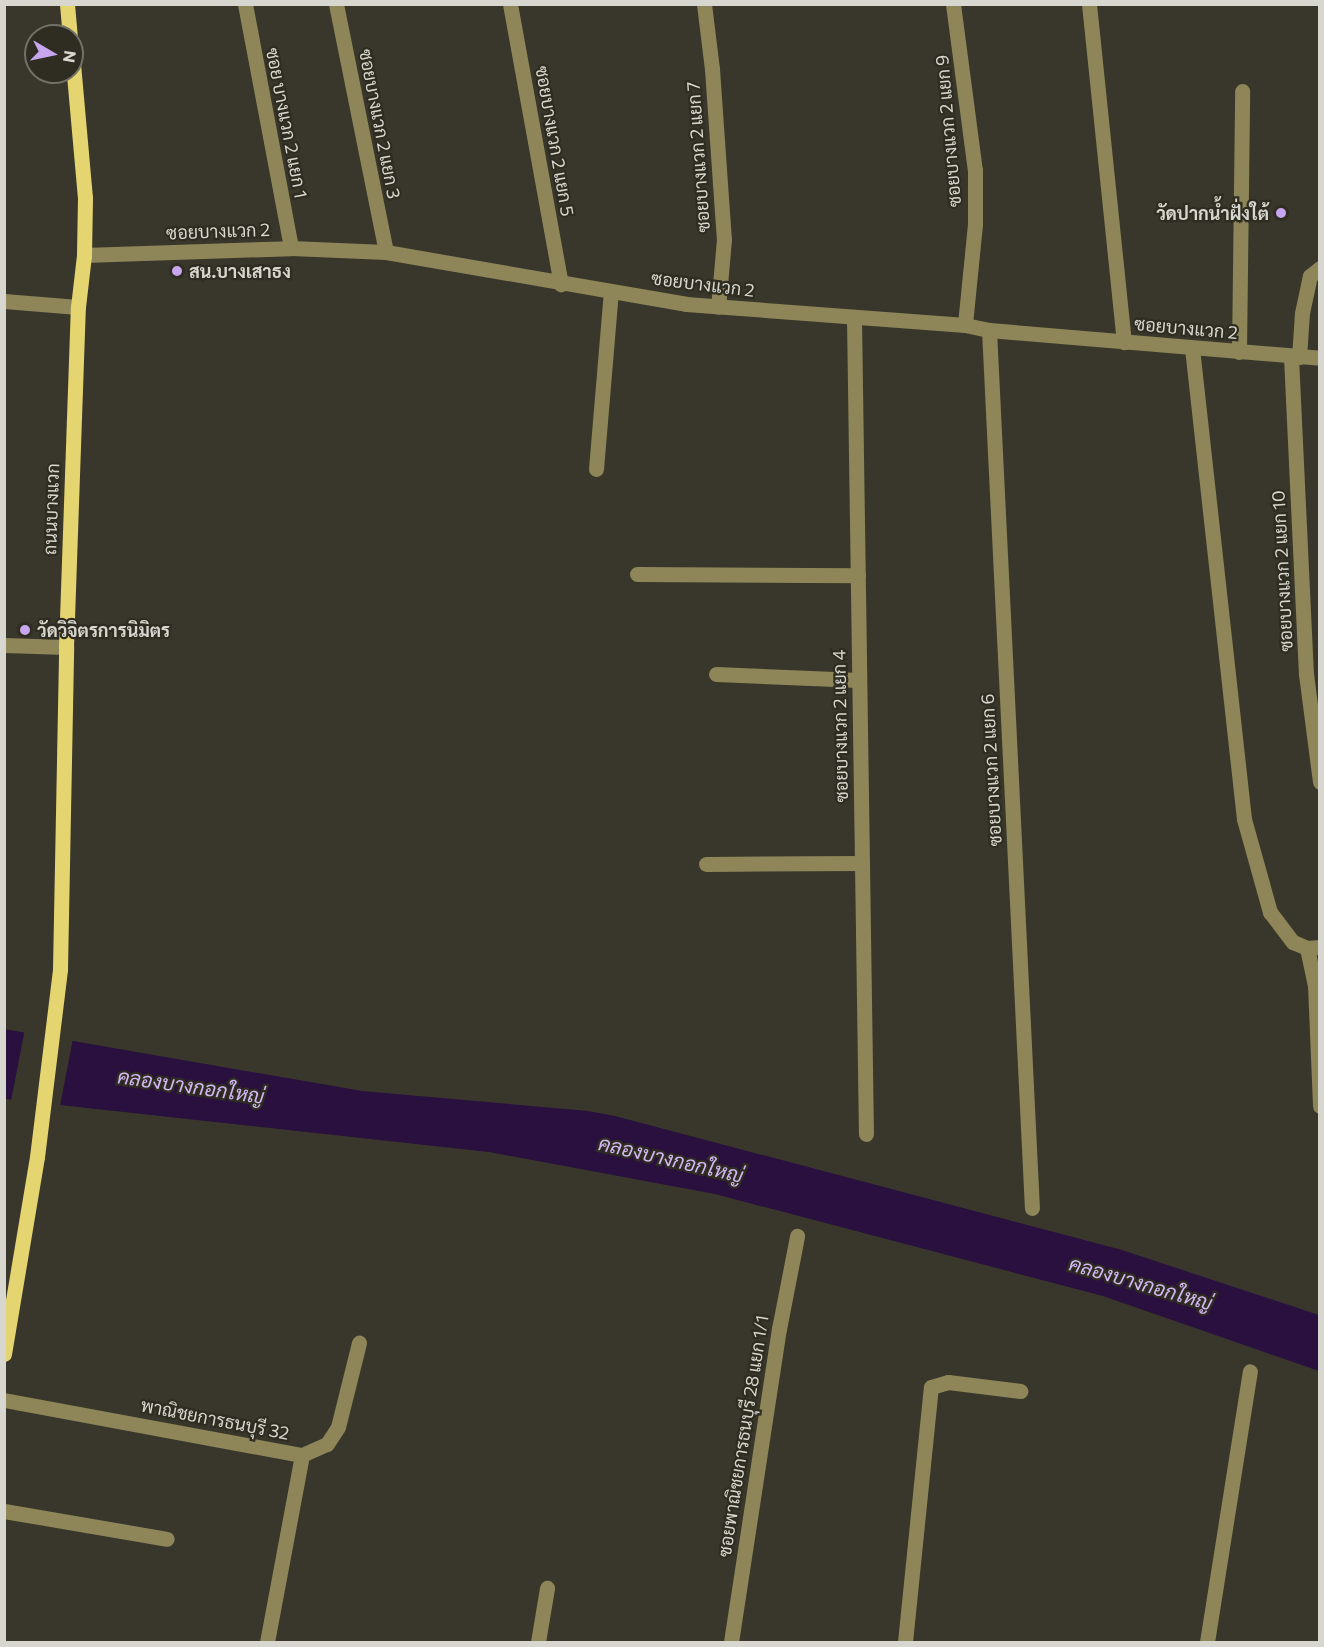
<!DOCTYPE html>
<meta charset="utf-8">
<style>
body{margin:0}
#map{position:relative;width:1324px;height:1647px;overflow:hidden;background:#39372b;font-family:Commissioner,Sarabun,sans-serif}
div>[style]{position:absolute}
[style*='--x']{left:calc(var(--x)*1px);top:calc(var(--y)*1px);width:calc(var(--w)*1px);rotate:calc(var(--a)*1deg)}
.water>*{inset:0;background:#29103e}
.pier>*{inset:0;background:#39372b;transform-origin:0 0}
.minor>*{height:15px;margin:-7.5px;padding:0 7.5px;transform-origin:7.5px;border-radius:7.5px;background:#8e8658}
.major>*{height:15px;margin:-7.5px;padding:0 7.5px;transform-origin:7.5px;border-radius:7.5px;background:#e5d570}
.dots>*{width:16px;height:16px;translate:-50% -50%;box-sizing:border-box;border:3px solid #2f2d21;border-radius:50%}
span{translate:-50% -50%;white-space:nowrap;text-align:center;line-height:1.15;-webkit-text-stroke:4.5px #2f2d21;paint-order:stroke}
.street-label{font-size:18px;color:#d8d7cf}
.poi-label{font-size:18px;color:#d8d7cf;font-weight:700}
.right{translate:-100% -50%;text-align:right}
.left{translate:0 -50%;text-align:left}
.water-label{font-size:20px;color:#d4b7f7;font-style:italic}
.frame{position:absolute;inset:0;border:6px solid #d8d7cf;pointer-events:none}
.north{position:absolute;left:24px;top:24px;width:60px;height:60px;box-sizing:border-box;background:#2f2d21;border:2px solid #737167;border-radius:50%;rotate:99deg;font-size:16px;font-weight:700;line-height:24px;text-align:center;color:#d8d7cf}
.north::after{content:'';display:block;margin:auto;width:21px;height:27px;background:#c7a6ef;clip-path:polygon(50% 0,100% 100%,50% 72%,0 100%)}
</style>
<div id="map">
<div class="water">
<i style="clip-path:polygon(4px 1029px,362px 1091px,588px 1111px,615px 1116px,1122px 1250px,1319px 1315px,1319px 1371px,1103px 1296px,715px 1194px,489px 1152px,5px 1099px)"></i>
</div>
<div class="pier">
<i style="left:25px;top:1029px;width:49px;height:76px;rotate:11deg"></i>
</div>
<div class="minor">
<i style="--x:245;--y:4;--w:248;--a:79.3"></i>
<i style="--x:336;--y:4;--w:253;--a:78.6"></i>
<i style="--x:510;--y:4;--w:285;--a:79.7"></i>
<i style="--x:704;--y:4;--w:65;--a:83"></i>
<i style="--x:712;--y:69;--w:170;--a:86"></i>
<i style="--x:724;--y:239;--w:68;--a:95"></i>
<i style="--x:953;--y:4;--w:167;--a:82.5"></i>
<i style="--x:975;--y:170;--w:54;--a:90"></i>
<i style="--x:975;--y:224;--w:101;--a:95.7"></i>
<i style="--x:1089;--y:4;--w:340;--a:84.1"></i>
<i style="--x:84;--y:255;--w:207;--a:-1.9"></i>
<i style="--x:291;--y:248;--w:95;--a:2.4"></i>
<i style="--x:386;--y:252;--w:304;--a:9.8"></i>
<i style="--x:686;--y:304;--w:280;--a:4.3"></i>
<i style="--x:965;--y:325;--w:25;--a:12"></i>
<i style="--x:989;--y:330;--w:332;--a:4.8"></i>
<i style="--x:4;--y:301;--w:74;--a:4.6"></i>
<i style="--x:854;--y:318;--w:816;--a:89.16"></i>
<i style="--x:989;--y:330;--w:879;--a:87.2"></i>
<i style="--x:1192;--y:348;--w:474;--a:83.7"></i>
<i style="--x:1244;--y:819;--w:97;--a:74.4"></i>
<i style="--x:1270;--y:912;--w:38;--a:53"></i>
<i style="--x:1293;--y:942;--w:15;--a:23"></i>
<i style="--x:1239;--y:352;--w:261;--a:-89.3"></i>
<i style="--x:1291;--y:357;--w:317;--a:87.3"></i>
<i style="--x:1306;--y:674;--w:109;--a:82.6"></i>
<i style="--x:1299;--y:357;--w:44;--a:-86.1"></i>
<i style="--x:1302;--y:313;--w:38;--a:-78"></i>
<i style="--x:1310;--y:276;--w:13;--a:-39"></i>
<i style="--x:596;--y:469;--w:178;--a:-85.2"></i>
<i style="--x:637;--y:574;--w:221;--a:0.3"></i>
<i style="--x:4;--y:645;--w:62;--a:1.8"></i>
<i style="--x:716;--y:674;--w:143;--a:2.4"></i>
<i style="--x:706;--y:864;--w:156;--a:-0.4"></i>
<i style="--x:1320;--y:947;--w:13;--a:176"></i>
<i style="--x:1307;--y:948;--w:38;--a:78"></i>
<i style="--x:1315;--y:985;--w:121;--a:87.6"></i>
<i style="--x:4;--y:1400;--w:303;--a:10.5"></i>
<i style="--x:302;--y:1455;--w:190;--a:100.6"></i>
<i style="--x:302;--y:1455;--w:27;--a:-24"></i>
<i style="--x:327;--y:1444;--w:20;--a:-57"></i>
<i style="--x:338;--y:1427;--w:87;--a:-76"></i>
<i style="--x:4;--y:1511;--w:165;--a:9.7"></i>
<i style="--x:538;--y:1642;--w:55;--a:-80.5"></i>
<i style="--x:731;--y:1642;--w:317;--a:-81.3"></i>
<i style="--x:779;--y:1329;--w:95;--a:-79"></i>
<i style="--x:905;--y:1642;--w:256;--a:-84.2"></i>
<i style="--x:931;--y:1387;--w:18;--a:-16"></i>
<i style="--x:948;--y:1382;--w:73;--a:7.1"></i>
<i style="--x:1207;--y:1642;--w:274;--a:-81"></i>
</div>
<div class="major">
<i style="--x:67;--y:4;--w:32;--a:85"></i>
<i style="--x:4;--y:1354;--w:200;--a:-80.5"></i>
<i style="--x:37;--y:1157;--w:189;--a:-83"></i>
<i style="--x:60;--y:969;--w:322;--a:-88.9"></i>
<i style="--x:66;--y:647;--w:340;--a:-88"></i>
<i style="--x:78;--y:307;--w:52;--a:-83.4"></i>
<i style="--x:84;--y:255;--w:57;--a:-89"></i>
<i style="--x:85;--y:198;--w:147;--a:-95.1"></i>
</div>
<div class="dots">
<i style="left:1281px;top:213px;background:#c7a6ef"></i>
<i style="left:177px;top:271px;background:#c7a6ef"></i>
<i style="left:25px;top:630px;background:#c7a6ef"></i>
</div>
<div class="street-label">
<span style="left:287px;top:123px;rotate:79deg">ซอย บางแวก 2 แยก 1</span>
<span style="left:380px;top:124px;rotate:79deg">ซอยบางแวก 2 แยก 3</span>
<span style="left:948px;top:131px;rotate:-95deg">ซอยบางแวก 2 แยก 9</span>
<span style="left:555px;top:141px;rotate:80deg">ซอยบางแวก 2 แยก 5</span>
<span style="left:698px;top:157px;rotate:-94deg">ซอยบางแวก 2 แยก 7</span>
<span style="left:218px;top:231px;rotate:-2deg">ซอยบางแวก 2</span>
<span style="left:703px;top:284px;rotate:7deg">ซอยบางแวก 2</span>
<span style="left:1186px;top:328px;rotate:5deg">ซอยบางแวก 2</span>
<span style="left:51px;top:509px;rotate:-88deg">ถนนบางแวก</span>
<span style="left:1282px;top:571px;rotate:-93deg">ซอยบางแวก 2 แยก 10</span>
<span style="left:840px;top:726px;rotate:-91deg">ซอยบางแวก 2 แยก 4</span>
<span style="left:991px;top:770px;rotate:-93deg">ซอยบางแวก 2 แยก 6</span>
<span style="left:215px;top:1419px;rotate:11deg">พาณิชยการธนบุรี 32</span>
<span style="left:743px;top:1436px;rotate:-81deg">ซอยพาณิชยการธนบุรี 28 แยก 1/1</span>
</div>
<div class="poi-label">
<span class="right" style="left:1269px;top:213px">วัดปากน้ำฝั่งใต้</span>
<span class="left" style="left:189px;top:271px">สน.บางเสาธง</span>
<span class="left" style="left:37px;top:630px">วัดวิจิตรการนิมิตร</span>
</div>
<div class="water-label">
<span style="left:191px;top:1086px;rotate:8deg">คลองบางกอกใหญ่</span>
<span style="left:671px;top:1159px;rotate:13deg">คลองบางกอกใหญ่</span>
<span style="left:1141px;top:1283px;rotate:16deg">คลองบางกอกใหญ่</span>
</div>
<div class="frame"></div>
<div class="north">N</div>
</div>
